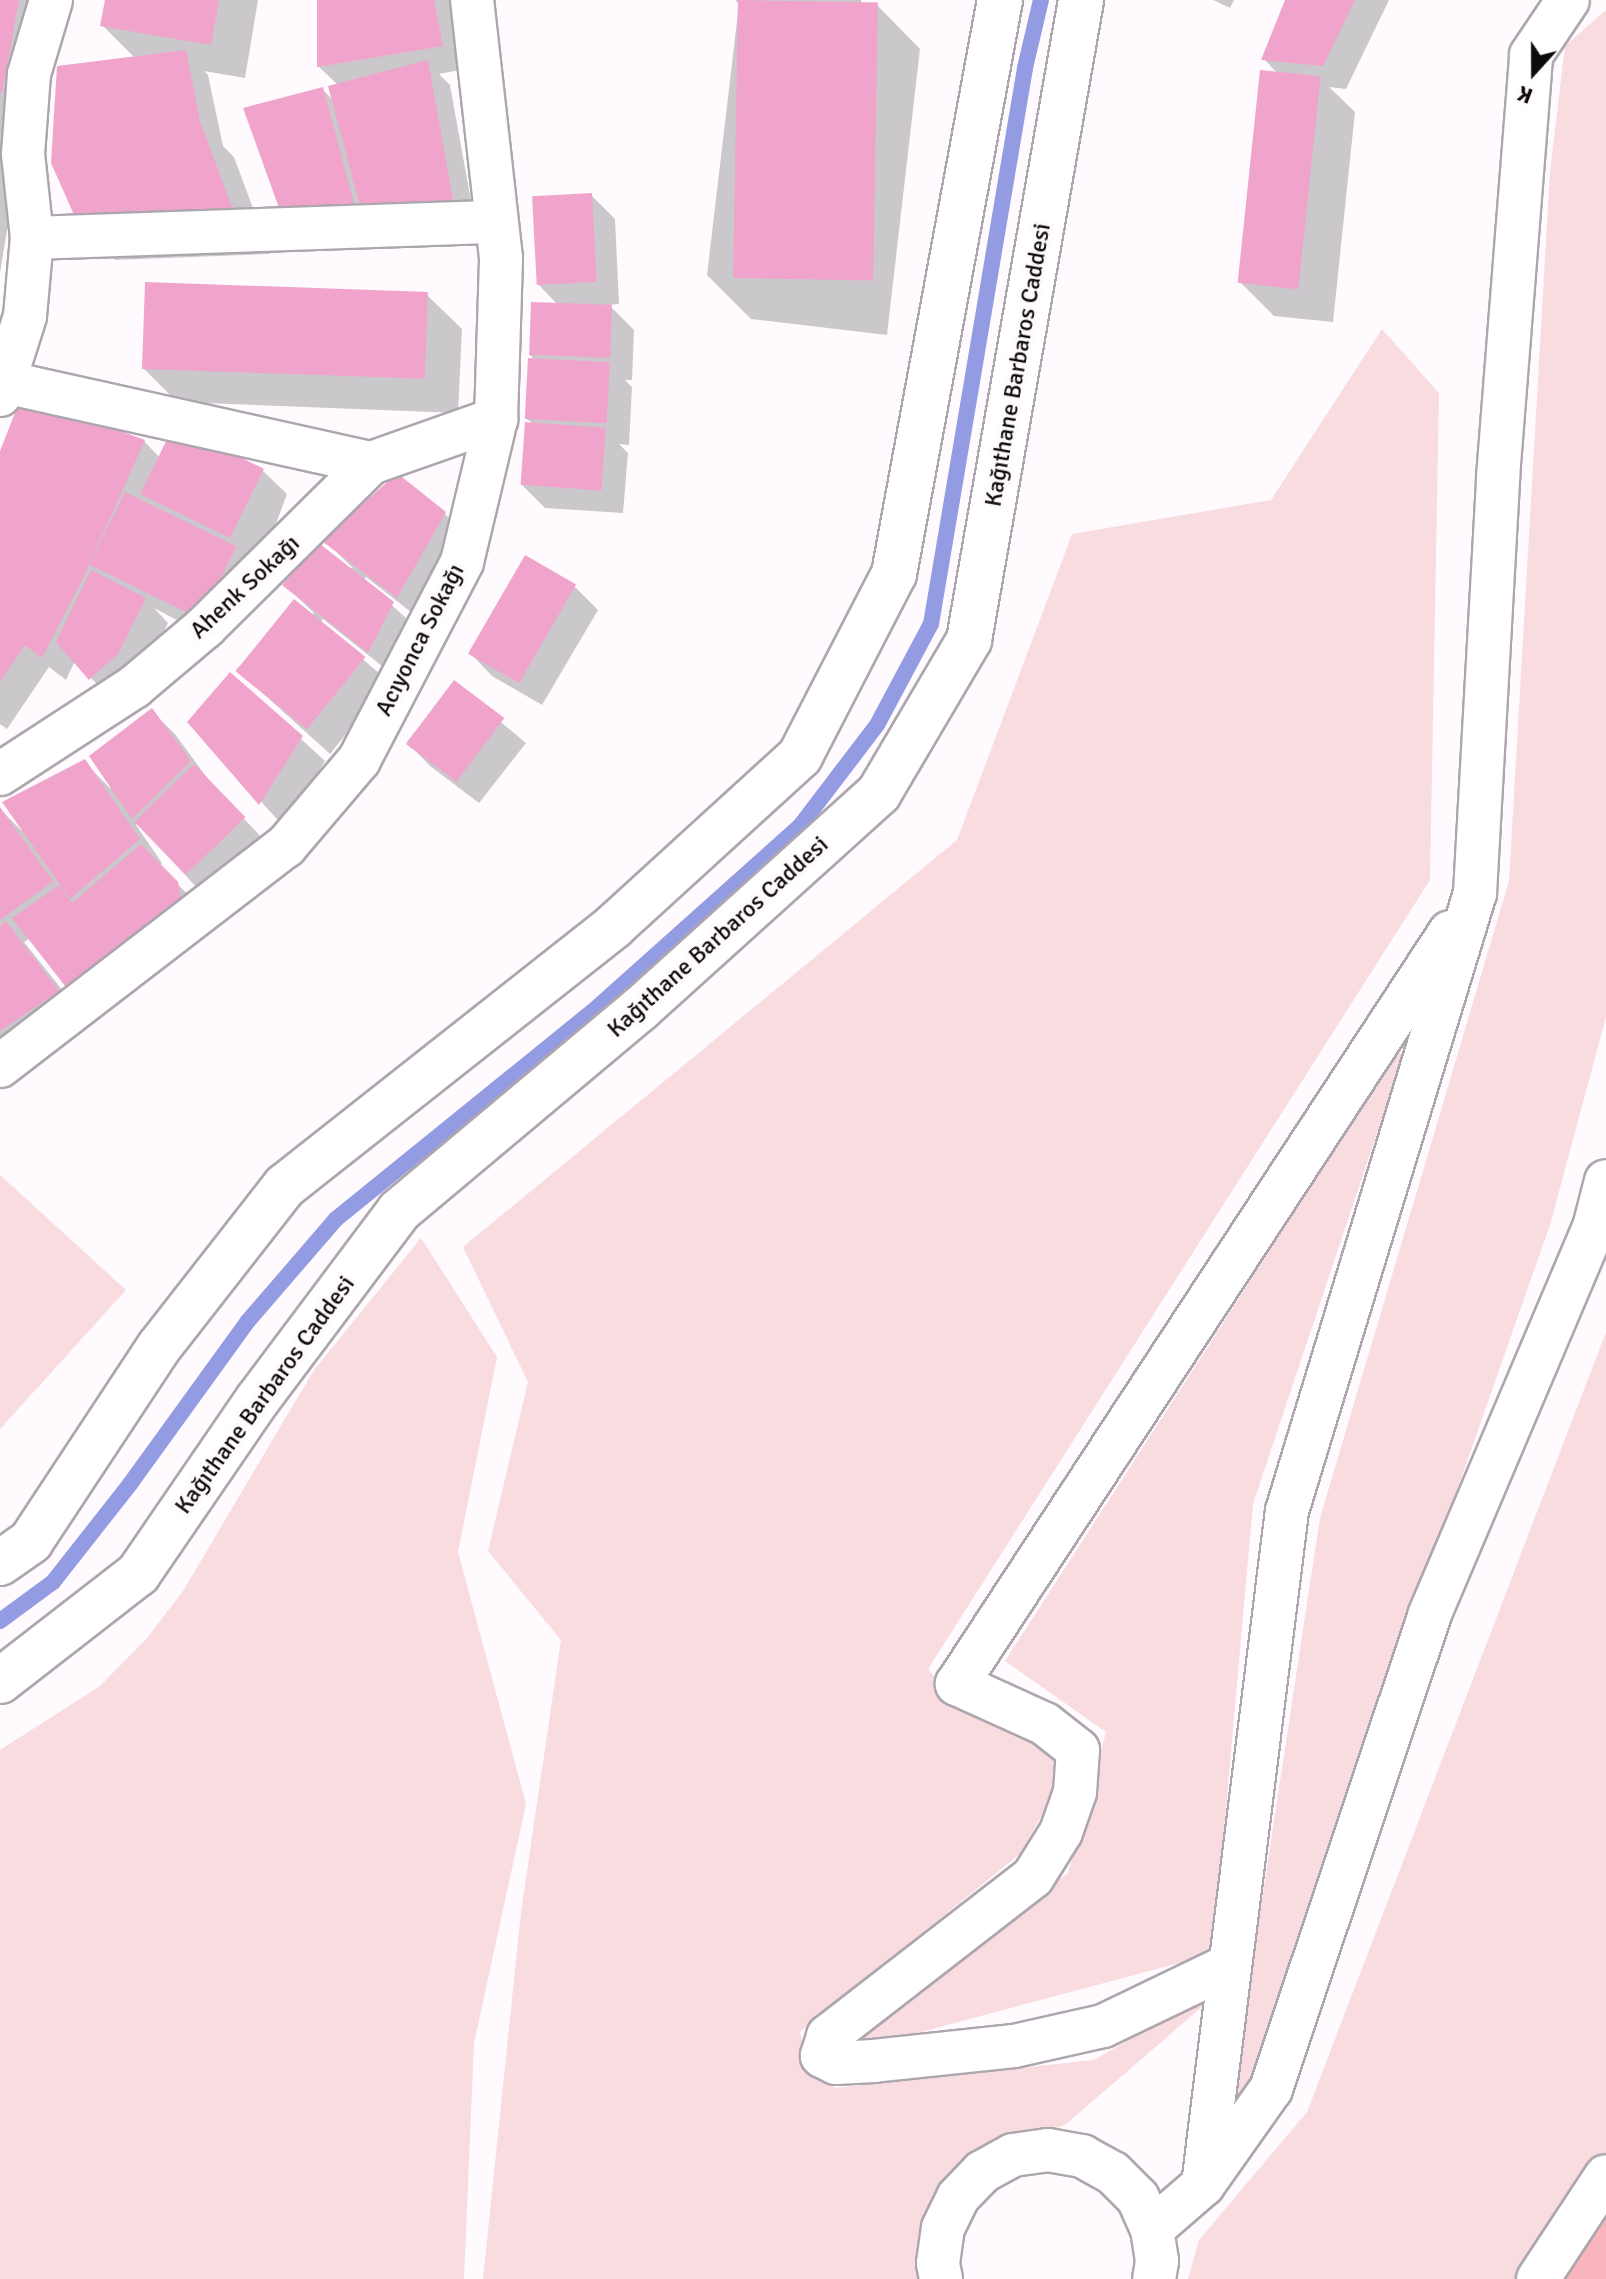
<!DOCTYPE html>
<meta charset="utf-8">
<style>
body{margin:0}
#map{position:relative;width:1606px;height:2279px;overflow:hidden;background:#fefafe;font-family:Signika,sans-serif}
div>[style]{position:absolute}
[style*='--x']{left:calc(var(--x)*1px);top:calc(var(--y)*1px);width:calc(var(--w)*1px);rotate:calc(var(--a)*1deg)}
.green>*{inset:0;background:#f9dcdf}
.forest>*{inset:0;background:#fab4be}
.shadow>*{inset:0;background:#0003}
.stream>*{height:16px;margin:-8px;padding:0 8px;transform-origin:8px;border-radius:8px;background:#939ce2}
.building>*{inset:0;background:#f0a4cc;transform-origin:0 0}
.roads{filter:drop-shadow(2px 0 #aea6af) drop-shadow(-2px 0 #aea6af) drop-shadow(0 2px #aea6af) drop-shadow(0 -2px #aea6af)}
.street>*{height:42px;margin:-21px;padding:0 21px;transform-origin:21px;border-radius:21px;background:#fff}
.secondary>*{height:44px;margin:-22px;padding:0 22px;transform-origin:22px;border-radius:22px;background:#fff}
span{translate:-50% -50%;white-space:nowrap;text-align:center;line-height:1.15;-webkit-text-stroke:8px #fefafe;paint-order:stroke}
.street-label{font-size:24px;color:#0e0b0e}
.north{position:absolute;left:1494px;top:32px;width:80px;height:80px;-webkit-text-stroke:6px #fefafe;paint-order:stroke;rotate:201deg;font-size:22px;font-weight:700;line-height:32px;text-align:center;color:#0e0b0e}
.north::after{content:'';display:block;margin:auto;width:28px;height:36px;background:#0e0b0e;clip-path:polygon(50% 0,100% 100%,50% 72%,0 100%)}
</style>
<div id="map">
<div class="green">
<i style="clip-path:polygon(1606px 10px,1606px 1017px,1550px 1225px,1236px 2119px,1228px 2124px,1320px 1518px,1509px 881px,1550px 172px,1565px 46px)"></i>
<i style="clip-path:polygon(1382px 329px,1439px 393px,1430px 880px,928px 1669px,957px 1702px,1048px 1742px,1065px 1773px,1042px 1815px,1020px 1854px,800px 2032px,809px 2068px,835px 2088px,1094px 2060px,1199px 1999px,1203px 2006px,1065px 2125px,975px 2153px,926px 2279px,483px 2279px,521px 1912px,561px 1640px,488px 1551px,528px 1382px,463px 1247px,957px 840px,1072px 534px,1271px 500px)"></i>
<i style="clip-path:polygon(1398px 1052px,1403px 1055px,1253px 1504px,1213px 1954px,861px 2048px,856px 2035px,1068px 1873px,1106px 1732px,1005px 1661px)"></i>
<i style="clip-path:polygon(0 1175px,126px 1290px,0 1429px)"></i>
<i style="clip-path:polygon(421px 1238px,497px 1357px,458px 1552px,526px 1804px,474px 2043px,464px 2279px,0 2279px,0 1750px,100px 1686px,147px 1638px,183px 1591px,314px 1370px)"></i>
<i style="clip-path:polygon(1606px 1332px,1606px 2153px,1542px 2251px,1519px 2279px,1188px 2279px,1199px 2240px,1307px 2112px)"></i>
</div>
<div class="forest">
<i style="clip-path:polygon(1606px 2213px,1606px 2279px,1560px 2279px)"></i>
</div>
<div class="shadow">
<i style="clip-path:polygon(0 0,31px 0,43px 13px,0 273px)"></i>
<i style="clip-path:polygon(107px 0,258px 0,245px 78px,204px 71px,208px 75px,223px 146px,234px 157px,270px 254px,115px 260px,80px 225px,135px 58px,102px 25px)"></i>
<i style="clip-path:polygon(319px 0,452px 0,465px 69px,439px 74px,450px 85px,475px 223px,305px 231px,281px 207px,322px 89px,334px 101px,338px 85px,319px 67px)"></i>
<i style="clip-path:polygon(735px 0,861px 0,861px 3px,877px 5px,920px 49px,887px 335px,751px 319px,707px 275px,739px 4px)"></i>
<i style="clip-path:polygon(1213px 0,1234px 0,1230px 8px)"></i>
<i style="clip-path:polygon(1287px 0,1389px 0,1346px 89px,1329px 87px,1355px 112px,1333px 322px,1274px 316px,1240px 282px,1278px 74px,1264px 59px)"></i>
<i style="clip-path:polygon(591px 195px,615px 219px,619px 304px,609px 305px,634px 330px,632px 380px,625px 380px,632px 387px,629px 445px,619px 444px,628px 453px,623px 513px,545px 508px,521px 484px,533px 424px,526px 418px,536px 361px,530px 355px,558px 305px,538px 284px)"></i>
<i style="clip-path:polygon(427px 295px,462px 329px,458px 413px,177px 402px,143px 368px)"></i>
<i style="clip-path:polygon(144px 441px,160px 458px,263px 471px,287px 494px,261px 564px,242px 556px,258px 572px,217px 641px,154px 608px,168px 623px,141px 677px,114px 702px,75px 661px,66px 680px,49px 667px,7px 729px,0 724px,0 457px)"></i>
<i style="clip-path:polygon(444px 513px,468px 537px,420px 619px,366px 577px,364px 580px,416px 627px,392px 674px,323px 619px,320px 622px,388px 681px,330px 754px,236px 669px,314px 613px,285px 585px,353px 568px,325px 541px)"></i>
<i style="clip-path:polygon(525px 557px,575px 587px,598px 610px,542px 705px,492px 676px,469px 652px)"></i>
<i style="clip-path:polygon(231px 675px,325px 761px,284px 827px,189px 722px)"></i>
<i style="clip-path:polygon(454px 683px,526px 743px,479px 803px,430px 766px,407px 742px)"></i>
<i style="clip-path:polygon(151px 711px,175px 734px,213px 786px,266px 842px,207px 899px,138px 823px,136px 825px,162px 863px,159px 865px,201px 908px,90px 1008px,30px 938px,24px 942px,91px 1026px,0 1087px,0 809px,22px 831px,84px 762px,110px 788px)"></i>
</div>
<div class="stream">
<i style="--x:0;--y:1621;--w:66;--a:-36.3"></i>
<i style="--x:53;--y:1582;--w:125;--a:-51.8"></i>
<i style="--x:130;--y:1484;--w:201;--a:-54.1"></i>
<i style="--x:248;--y:1321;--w:135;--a:-49.2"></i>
<i style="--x:336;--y:1219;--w:329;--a:-39"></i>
<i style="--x:592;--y:1012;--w:279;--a:-41.8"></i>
<i style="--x:800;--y:826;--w:127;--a:-52.7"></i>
<i style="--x:877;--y:725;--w:115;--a:-61.9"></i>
<i style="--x:931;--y:624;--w:564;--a:-80.4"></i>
<i style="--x:1025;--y:68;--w:70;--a:-76.8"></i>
</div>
<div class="building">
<i style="clip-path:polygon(0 0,19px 0,2px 93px,0 92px)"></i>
<i style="clip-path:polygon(105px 0,219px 0,211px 45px,100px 26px)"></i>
<i style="clip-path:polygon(317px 0,434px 0,443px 46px,317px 67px)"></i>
<i style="left:738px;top:0;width:140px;height:278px;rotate:1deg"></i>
<i style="clip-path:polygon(1285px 0,1355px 0,1323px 66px,1261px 60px)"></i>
<i style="clip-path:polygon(186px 50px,200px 121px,237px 221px,79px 226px,51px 163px,57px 66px)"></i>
<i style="clip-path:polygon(428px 60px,453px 200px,360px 206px,328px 86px)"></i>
<i style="left:1260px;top:70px;width:61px;height:214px;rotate:6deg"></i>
<i style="clip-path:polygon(323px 87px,355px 207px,279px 208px,243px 108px)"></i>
<i style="left:592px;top:193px;width:89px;height:60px;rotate:87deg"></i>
<i style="left:145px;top:282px;width:283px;height:87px;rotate:2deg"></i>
<i style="left:531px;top:302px;width:81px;height:53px;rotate:2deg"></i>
<i style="left:528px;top:358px;width:82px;height:61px;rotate:3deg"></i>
<i style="clip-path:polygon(22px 395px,145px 440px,82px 581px,42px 658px,25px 645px,0 682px,0 451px)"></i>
<i style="left:525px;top:422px;width:81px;height:63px;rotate:4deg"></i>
<i style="left:174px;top:425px;width:100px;height:77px;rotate:26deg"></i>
<i style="clip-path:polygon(397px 473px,446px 512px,397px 598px,322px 541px)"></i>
<i style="left:125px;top:492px;width:124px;height:81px;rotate:26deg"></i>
<i style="clip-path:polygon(320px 544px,394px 602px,368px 653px,282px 585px)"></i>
<i style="left:525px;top:555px;width:59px;height:114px;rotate:30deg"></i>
<i style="clip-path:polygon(91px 570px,146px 598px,118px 654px,89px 680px,56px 642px)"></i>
<i style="left:294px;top:599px;width:92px;height:93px;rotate:39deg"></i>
<i style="clip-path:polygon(230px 672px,303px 736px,259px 805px,187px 722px)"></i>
<i style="left:454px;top:680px;width:63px;height:80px;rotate:37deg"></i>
<i style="clip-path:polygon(152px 708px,191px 761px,132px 819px,89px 756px)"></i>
<i style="clip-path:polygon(85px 759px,140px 839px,70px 899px,2px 802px)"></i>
<i style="left:194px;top:764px;width:74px;height:83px;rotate:46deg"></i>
<i style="clip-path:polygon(0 807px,53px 881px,0 920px)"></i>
<i style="clip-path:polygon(141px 844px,178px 882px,181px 898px,65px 986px,12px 918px,59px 885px,72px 903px)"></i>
<i style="clip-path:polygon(6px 921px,59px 991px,0 1031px,0 926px)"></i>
</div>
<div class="roads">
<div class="street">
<i style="--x:32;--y:238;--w:464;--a:-2"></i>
<i style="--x:0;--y:381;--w:380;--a:12.5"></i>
<i style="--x:0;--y:395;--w:83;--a:-72.4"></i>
<i style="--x:25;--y:316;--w:78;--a:-84.9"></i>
<i style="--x:32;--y:238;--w:84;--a:-96.1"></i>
<i style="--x:23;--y:154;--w:80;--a:-85.7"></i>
<i style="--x:29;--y:74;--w:77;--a:-73.4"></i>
<i style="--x:0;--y:774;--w:160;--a:-33"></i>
<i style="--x:134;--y:687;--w:93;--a:-40.2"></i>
<i style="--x:205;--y:627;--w:233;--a:-44.7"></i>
<i style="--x:371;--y:463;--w:133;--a:-19.4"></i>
<i style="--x:0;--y:1066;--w:361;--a:-37.6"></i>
<i style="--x:286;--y:846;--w:113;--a:-49.7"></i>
<i style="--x:359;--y:760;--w:223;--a:-62.5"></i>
<i style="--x:462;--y:562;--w:147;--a:-76.6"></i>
<i style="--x:496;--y:419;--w:161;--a:-88.2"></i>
<i style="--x:501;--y:258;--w:260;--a:-96.4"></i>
<i style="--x:1230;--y:1965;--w:141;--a:154.3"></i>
<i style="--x:1103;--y:2026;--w:91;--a:167.3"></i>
<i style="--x:1014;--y:2046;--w:141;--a:173.9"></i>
<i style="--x:874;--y:2061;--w:38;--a:177"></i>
<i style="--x:836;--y:2063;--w:16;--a:-153"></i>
<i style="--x:822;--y:2056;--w:21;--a:-73"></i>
<i style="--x:828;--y:2036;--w:259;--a:-37.8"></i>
<i style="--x:1033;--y:1877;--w:53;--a:-58.1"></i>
<i style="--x:1061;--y:1832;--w:42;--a:-70.7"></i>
<i style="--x:1075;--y:1792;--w:42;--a:-85.9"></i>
<i style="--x:1078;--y:1750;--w:42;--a:-141.8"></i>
<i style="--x:1045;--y:1724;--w:97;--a:-155.6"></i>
<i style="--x:957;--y:1684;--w:899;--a:-56.75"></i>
<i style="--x:1203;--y:2185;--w:679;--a:-82.9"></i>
<i style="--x:1287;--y:1511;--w:646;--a:-73.08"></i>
<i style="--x:1475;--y:893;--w:417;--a:-86.8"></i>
<i style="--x:1498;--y:477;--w:423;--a:-85.5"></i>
<i style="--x:1531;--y:55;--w:66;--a:-56.1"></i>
<i style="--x:1152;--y:2229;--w:67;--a:-40.8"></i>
<i style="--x:1203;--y:2185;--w:118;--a:-54.7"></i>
<i style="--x:1271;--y:2089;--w:499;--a:-71.5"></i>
<i style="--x:1429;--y:1616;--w:426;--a:-67"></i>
<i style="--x:1595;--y:1224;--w:44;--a:-75.7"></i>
<i style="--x:941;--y:2279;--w:16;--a:-101"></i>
<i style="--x:938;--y:2263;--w:35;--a:-82"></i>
<i style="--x:943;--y:2228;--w:34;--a:-64"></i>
<i style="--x:958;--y:2197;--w:35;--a:-46"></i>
<i style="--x:982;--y:2172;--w:35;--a:-29"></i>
<i style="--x:1013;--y:2155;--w:35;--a:-8"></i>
<i style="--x:1048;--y:2150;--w:35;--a:10"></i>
<i style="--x:1082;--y:2156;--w:35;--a:29"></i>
<i style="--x:1113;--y:2173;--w:35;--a:45"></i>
<i style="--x:1138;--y:2198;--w:34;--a:66"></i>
<i style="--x:1152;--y:2229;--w:32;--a:81"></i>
<i style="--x:1157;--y:2261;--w:18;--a:99"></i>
<i style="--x:1538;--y:2279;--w:123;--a:-56.6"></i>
</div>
<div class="secondary">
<i style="--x:0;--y:1563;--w:38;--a:-35"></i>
<i style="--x:31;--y:1541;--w:232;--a:-56.6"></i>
<i style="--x:159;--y:1347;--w:204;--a:-52"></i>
<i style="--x:285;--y:1186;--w:419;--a:-38.3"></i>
<i style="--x:614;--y:926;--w:252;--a:-42.4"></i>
<i style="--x:800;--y:756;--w:205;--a:-62.7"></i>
<i style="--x:894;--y:574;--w:584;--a:-79.54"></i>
<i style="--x:0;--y:1681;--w:175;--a:-37.8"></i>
<i style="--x:138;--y:1574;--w:212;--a:-55.6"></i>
<i style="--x:258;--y:1399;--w:235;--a:-53.1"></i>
<i style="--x:399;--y:1211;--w:314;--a:-40"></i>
<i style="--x:640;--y:1009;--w:322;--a:-42.1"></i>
<i style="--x:879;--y:793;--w:178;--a:-59.5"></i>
<i style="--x:969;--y:640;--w:650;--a:-80.07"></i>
</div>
</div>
<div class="street-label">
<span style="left:1018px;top:365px;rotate:-80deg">Kağıthane Barbaros Caddesi</span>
<span style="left:245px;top:587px;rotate:-43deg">Ahenk Sokağı</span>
<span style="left:420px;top:640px;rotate:-63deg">Acıyonca Sokağı</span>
<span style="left:718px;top:937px;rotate:-42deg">Kağıthane Barbaros Caddesi</span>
<span style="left:265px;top:1395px;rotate:-54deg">Kağıthane Barbaros Caddesi</span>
</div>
<div class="north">K</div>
</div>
